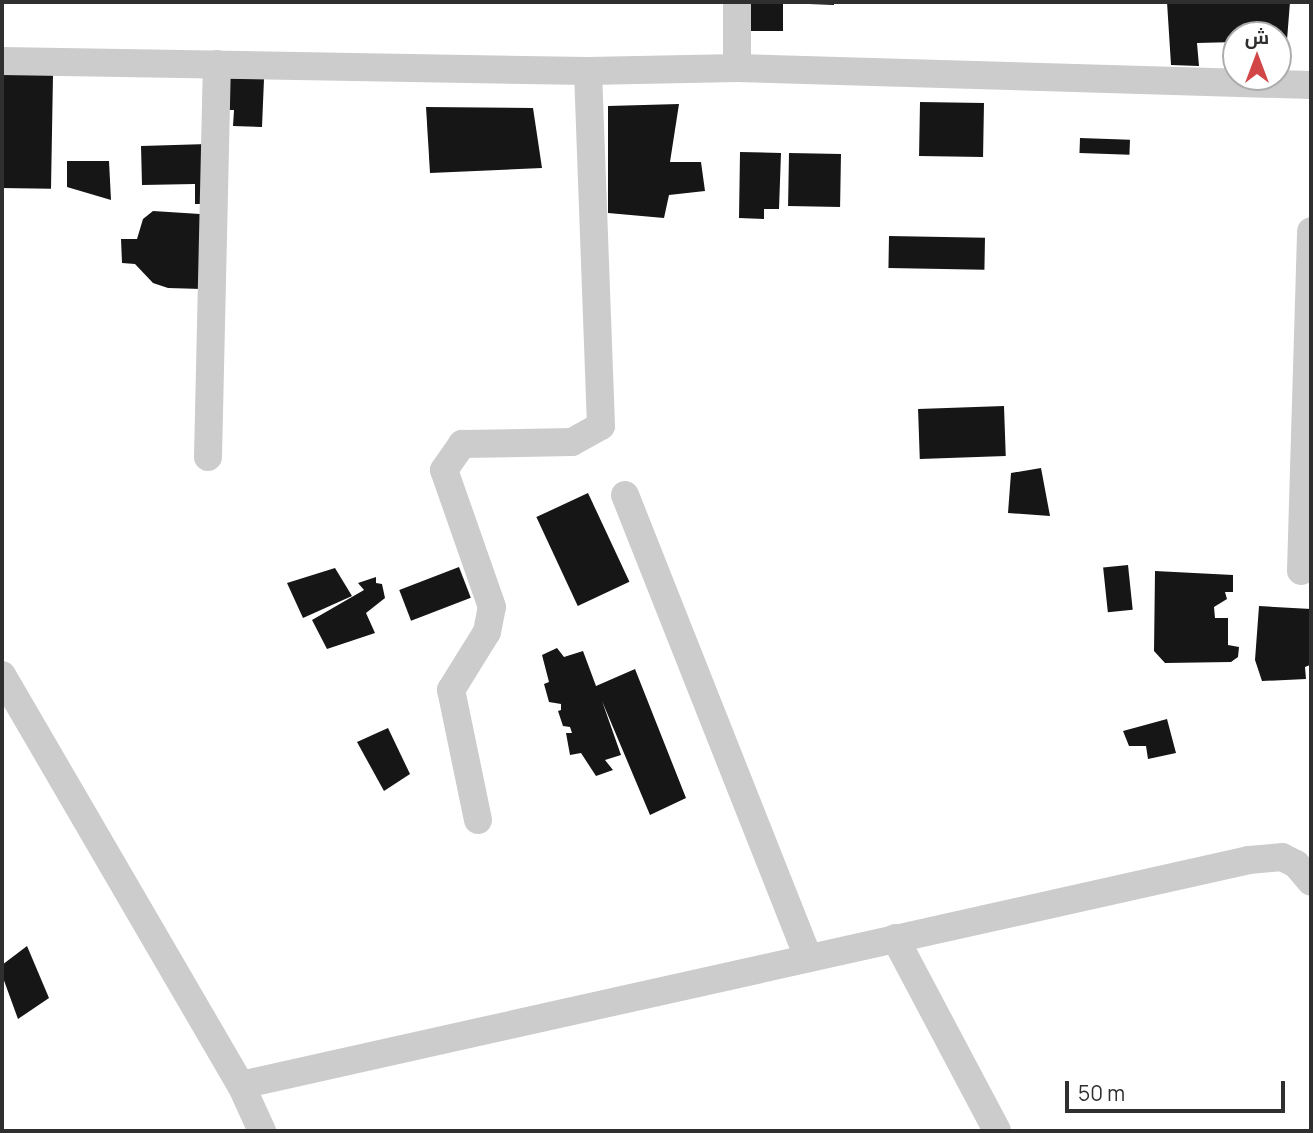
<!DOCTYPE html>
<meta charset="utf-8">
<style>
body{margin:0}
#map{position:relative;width:1313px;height:1133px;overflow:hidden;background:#fff;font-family:Manrope,Cairo,sans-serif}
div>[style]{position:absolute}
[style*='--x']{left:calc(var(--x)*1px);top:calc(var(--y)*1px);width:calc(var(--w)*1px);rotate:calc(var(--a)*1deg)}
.building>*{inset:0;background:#161616;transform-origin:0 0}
.street>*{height:28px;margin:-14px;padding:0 14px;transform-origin:14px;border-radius:14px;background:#ccc}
span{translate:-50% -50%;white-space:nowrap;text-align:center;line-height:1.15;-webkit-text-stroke:7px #fff;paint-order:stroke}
.frame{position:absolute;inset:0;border:4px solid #2f2f2f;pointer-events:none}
.north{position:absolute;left:1222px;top:21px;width:70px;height:70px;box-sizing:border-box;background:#fff;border:2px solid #acacac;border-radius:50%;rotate:0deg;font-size:19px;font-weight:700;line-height:28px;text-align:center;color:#2f2f2f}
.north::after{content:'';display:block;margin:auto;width:24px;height:32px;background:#d24648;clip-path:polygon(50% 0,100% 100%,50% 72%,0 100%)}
.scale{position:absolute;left:1065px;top:1081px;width:220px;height:32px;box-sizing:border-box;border:4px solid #2f2f2f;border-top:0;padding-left:9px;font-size:21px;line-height:24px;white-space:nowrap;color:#2f2f2f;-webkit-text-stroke:5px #fff;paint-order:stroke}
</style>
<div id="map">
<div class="building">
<i style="left:750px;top:2px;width:33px;height:29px"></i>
<i style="clip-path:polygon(809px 2px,834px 2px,834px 5px,809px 4px)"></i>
<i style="clip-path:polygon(1167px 2px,1290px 2px,1287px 40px,1278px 41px,1278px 35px,1236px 35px,1236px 42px,1197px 43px,1199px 66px,1171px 65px)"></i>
<i style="left:2px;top:74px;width:51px;height:114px;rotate:1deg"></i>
<i style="clip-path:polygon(227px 78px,264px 79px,262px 127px,233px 126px,234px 110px,225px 110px)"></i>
<i style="left:920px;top:102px;width:64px;height:54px;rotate:1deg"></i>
<i style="clip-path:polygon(679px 104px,670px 162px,701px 162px,705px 191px,669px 195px,664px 218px,608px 213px,608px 106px)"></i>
<i style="clip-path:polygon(426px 107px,533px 108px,542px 168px,430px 173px)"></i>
<i style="left:1080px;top:138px;width:50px;height:15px;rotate:2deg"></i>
<i style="clip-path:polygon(208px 144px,209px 204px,195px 204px,195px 184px,142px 185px,141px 146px)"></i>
<i style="clip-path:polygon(740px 152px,781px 153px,779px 209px,764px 209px,764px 219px,739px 218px)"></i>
<i style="left:789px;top:153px;width:52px;height:53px;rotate:1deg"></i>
<i style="clip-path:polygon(67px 161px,109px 161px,111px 200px,67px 187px)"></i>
<i style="clip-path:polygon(153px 211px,200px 214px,202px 289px,168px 288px,153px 283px,135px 264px,122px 263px,121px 239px,137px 239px,143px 219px)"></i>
<i style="left:889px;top:236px;width:96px;height:32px;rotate:1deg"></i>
<i style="left:1004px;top:406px;width:50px;height:86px;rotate:88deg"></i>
<i style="clip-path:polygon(1041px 468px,1050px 516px,1008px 513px,1011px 473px)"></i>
<i style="left:588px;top:493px;width:98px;height:57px;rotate:65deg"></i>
<i style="left:1128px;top:565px;width:45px;height:25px;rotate:84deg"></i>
<i style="left:459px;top:567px;width:33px;height:64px;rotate:69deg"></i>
<i style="clip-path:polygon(335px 568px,352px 596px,303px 618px,287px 583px)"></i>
<i style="clip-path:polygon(1155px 571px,1233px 575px,1233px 592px,1225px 592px,1227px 599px,1214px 607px,1215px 618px,1228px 618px,1228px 645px,1239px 647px,1238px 657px,1231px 662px,1165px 663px,1154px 651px)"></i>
<i style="clip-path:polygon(376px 577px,376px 583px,382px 584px,385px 598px,366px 613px,375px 633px,327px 649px,312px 620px,364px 590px,358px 583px)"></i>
<i style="clip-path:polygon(1259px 606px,1311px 609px,1311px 652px,1310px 665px,1305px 667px,1306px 679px,1262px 681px,1255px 660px)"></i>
<i style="clip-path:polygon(557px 648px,564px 657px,583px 651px,596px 686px,635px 669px,686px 798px,650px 815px,602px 701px,621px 755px,605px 760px,613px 770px,596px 776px,581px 753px,570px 755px,566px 733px,572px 733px,570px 727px,563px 726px,558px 711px,561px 710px,561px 704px,549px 702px,544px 684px,549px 682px,542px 655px)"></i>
<i style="clip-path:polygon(1167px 719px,1176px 753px,1148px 759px,1146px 746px,1129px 746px,1123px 731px)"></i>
<i style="clip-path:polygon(388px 728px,410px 774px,384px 791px,357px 742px)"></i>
<i style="clip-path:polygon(27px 946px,49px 998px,18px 1019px,2px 975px,2px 965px)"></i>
</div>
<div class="street">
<i style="--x:737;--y:2;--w:66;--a:90"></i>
<i style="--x:2;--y:61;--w:586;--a:0.98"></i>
<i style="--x:588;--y:71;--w:149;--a:-1.2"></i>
<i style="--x:737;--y:68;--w:574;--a:1.7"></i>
<i style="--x:208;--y:457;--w:393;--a:-88.7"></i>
<i style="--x:625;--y:495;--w:498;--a:68.4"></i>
<i style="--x:1301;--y:571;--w:340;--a:-88.3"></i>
<i style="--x:2;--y:675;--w:475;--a:59.8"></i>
<i style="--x:241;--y:1085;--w:51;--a:65.5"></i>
<i style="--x:478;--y:820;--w:133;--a:-101.7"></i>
<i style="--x:451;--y:690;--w:68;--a:-58.2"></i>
<i style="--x:487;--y:632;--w:25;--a:-79"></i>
<i style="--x:492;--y:607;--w:145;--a:-109.3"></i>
<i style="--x:444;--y:470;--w:32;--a:-55"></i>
<i style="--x:462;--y:444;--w:110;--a:-1"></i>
<i style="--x:572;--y:442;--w:33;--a:-29"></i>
<i style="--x:601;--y:426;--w:355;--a:-92.1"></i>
<i style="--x:895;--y:938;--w:218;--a:62.1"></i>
<i style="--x:241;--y:1085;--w:1033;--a:-12.58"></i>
<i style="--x:1249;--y:860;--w:33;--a:-5"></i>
<i style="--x:1282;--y:857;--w:16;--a:27"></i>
<i style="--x:1296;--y:864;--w:23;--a:50"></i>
</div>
<div class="frame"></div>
<div class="north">ش</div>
<div class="scale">50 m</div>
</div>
